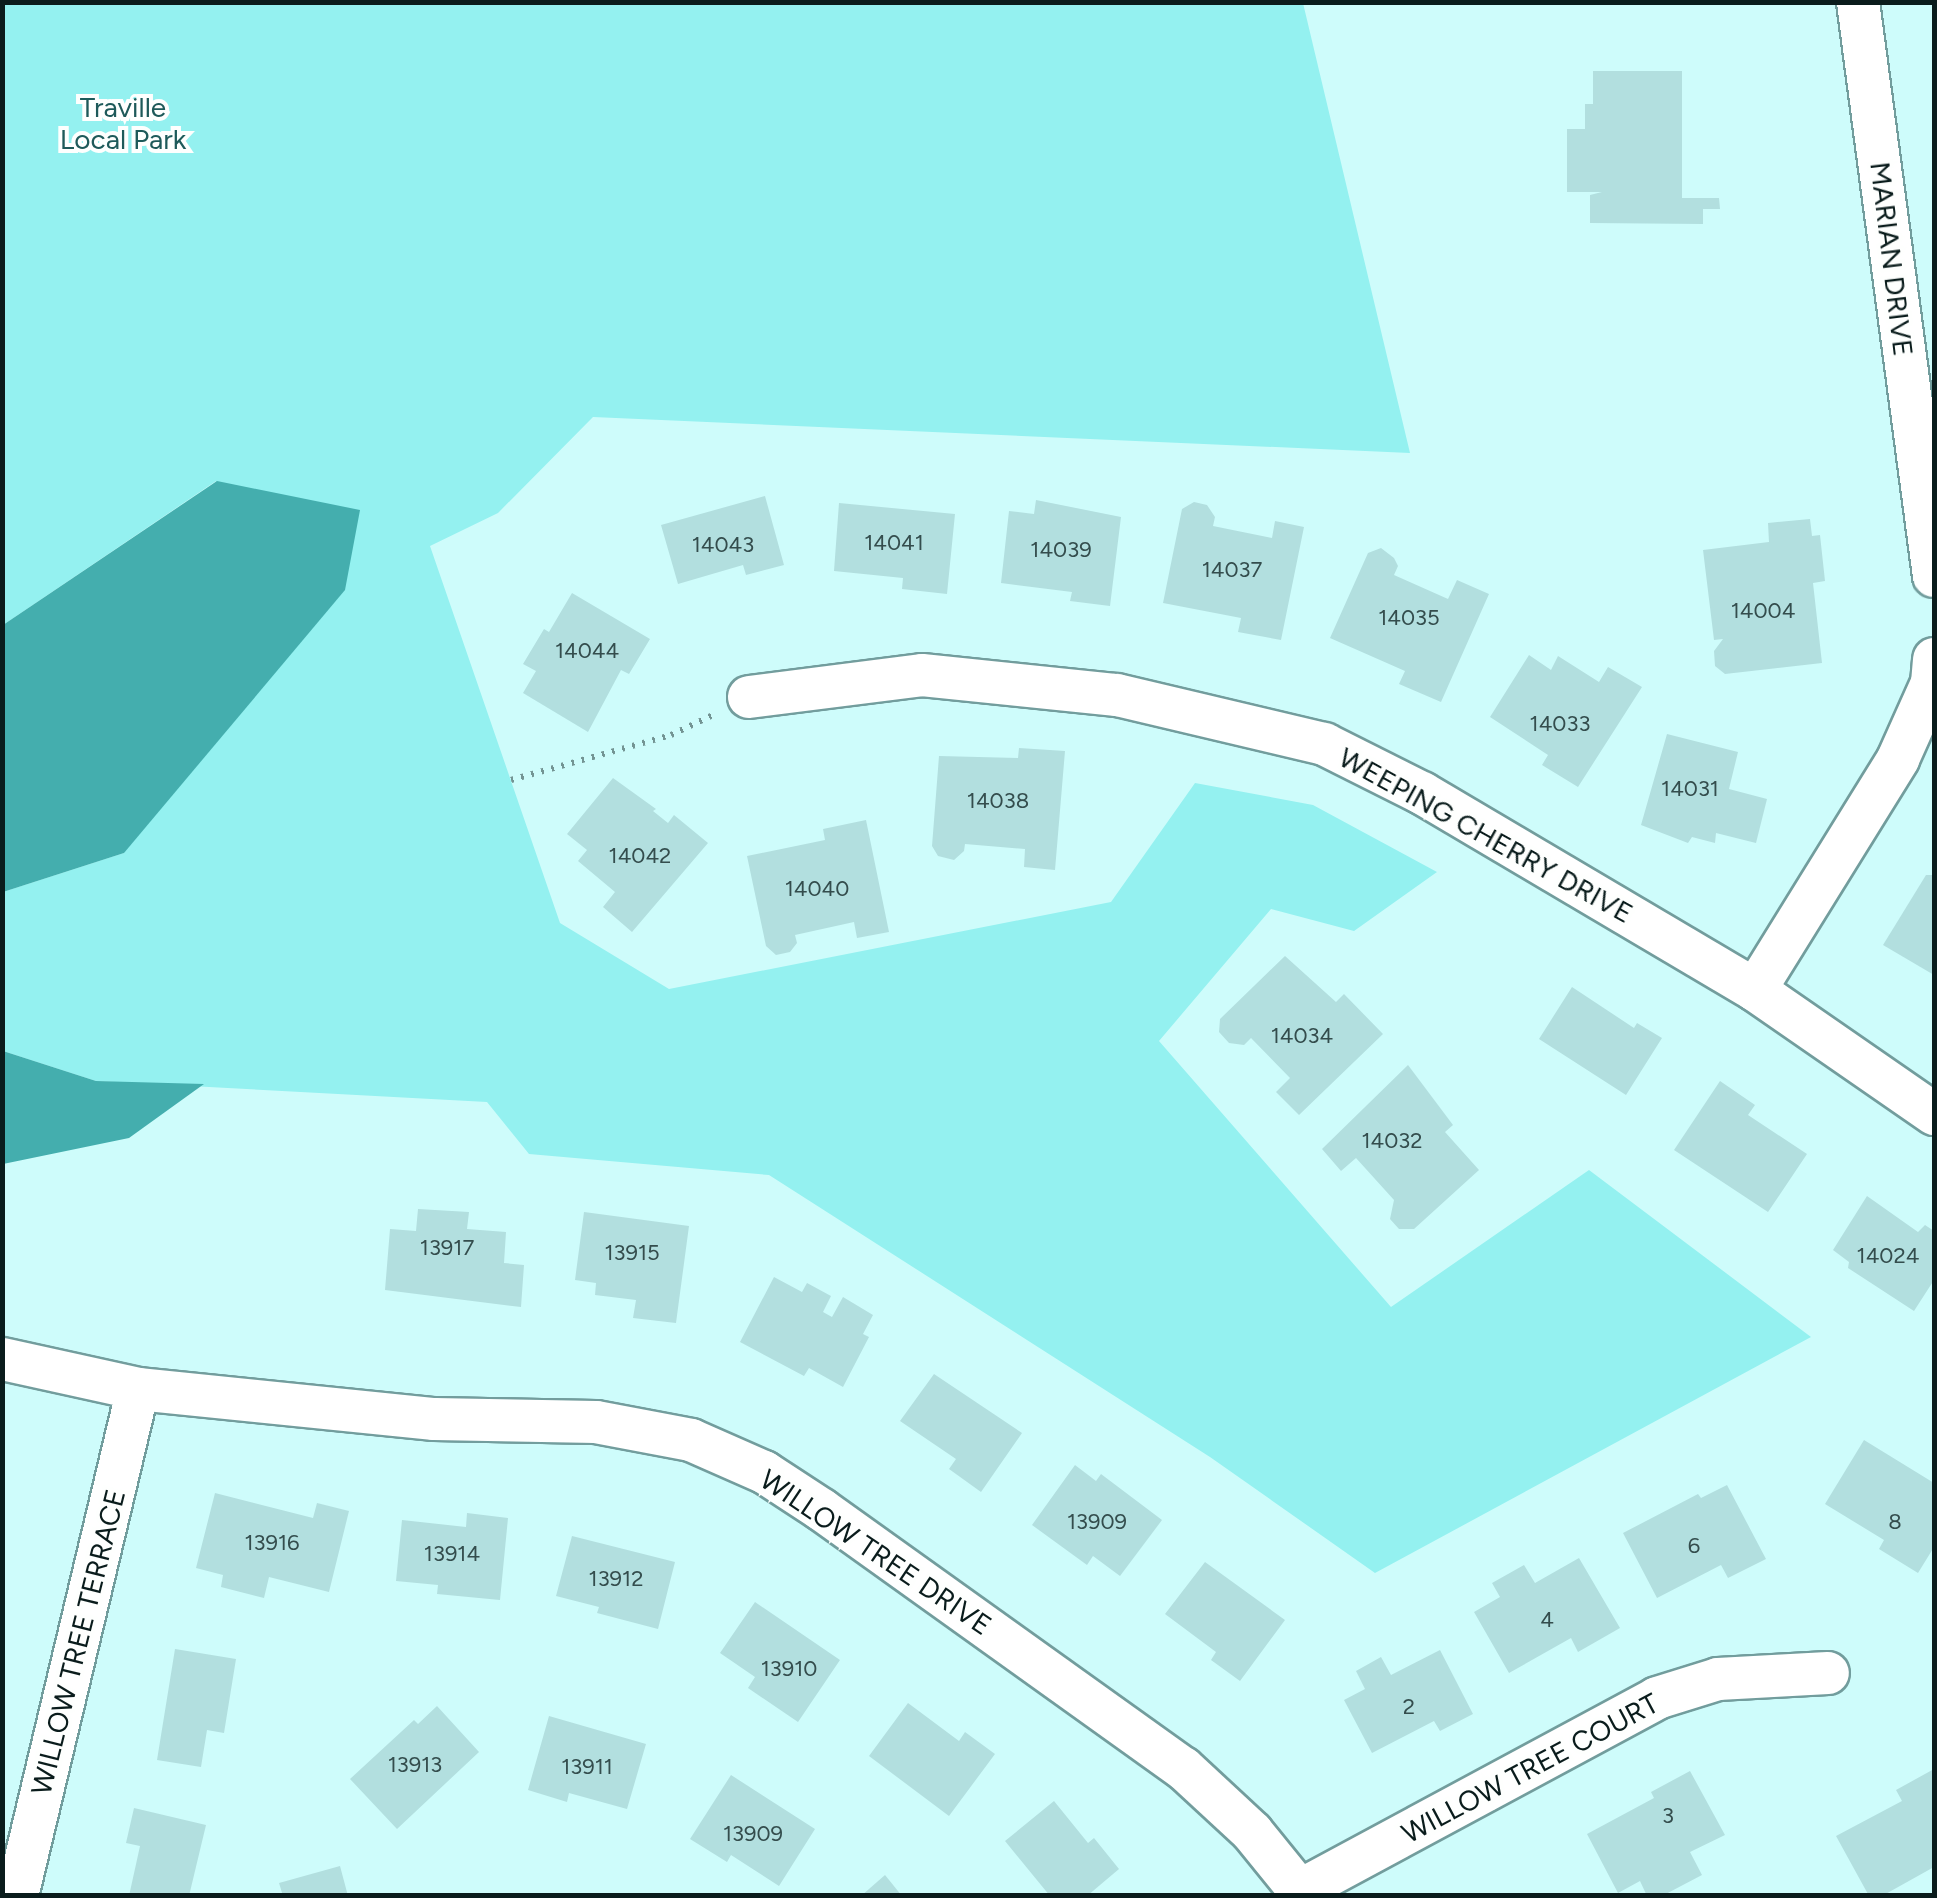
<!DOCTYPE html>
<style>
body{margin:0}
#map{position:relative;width:1937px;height:1898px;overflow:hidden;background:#cefcfb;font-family:Figtree,sans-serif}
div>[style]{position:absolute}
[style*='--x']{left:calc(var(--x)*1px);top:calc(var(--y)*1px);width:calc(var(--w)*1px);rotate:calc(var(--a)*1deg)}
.green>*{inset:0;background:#94f1f0}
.water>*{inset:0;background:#44aeae}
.building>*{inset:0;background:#b2dfdf}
.path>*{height:6px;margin-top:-3px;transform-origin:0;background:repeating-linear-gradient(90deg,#739493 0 2.5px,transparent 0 10.5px)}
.roads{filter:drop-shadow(2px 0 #729d9d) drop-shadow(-2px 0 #729d9d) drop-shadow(0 2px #729d9d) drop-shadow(0 -2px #729d9d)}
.street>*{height:42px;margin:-21px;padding:0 21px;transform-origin:21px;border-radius:21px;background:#fff}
span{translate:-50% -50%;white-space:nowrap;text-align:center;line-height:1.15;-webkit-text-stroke:8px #fefffe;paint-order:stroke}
.number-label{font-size:22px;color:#344d4d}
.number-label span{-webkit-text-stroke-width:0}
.park-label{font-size:28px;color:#1e5a5a}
.street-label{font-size:28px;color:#0a1c1c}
.frame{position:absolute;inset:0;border:5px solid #0a1c1c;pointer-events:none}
</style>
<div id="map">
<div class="green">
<i style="clip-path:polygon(3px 3px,1303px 3px,1410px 453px,593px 417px,498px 513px,430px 546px,560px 923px,669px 989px,1111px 902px,1195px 783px,1313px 805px,1437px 872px,1354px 931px,1271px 909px,1159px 1041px,1391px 1307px,1589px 1170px,1811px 1337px,1375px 1573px,1210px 1457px,769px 1175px,529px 1154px,487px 1102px,96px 1081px,3px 1051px,3px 892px,124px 853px,216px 481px,3px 625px)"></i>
</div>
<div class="water">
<i style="clip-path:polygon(217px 481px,360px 510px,345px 590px,124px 853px,3px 892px,3px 625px)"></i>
<i style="clip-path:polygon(3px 1051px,96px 1081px,204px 1084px,129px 1138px,3px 1164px)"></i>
</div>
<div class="building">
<i style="clip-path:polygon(1593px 71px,1682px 71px,1682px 198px,1719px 198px,1720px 209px,1703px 209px,1703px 224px,1590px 223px,1590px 195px,1602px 192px,1567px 192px,1567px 129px,1585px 129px,1585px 104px,1593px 104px)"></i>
<i style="clip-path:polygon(765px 496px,784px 565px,746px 575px,743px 565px,678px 584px,661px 525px)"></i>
<i style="clip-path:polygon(1036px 500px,1121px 517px,1110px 606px,1070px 601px,1072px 592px,1001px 583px,1009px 511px,1034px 514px)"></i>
<i style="clip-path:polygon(1194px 502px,1207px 505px,1215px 517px,1213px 526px,1272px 538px,1275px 521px,1304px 527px,1281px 640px,1238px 632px,1241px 618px,1163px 603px,1182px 509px)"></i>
<i style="clip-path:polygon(839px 503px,955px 514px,947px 594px,902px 589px,903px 578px,834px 571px)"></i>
<i style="clip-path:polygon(1810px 519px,1812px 536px,1820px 535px,1825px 581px,1813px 583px,1822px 663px,1725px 674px,1715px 666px,1714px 651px,1723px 639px,1714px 640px,1703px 550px,1769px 542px,1768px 523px)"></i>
<i style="clip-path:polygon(1381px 548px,1394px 558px,1398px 566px,1394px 575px,1448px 599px,1457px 580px,1489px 594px,1441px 702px,1399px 684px,1405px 671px,1330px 638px,1368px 553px)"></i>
<i style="clip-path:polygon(572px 593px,650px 639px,629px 674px,621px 670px,588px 732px,523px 693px,536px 671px,523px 664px,544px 629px,549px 632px)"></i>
<i style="clip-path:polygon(1529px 655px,1551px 670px,1558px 656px,1599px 682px,1608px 667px,1642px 687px,1578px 787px,1542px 765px,1548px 755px,1490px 717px)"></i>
<i style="clip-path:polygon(1667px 734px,1738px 752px,1729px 789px,1767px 799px,1756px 843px,1716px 833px,1715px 843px,1692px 837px,1688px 843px,1641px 825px)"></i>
<i style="clip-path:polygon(1019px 748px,1065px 751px,1055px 870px,1024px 867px,1025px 849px,965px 844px,964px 851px,954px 860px,938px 856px,932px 846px,939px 756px,1018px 758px)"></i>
<i style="clip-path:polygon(613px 778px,656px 809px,653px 811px,668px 823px,674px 815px,708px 843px,632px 932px,603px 907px,615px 892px,578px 861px,587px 850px,567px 834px)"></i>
<i style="clip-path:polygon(866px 820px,889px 932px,857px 938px,854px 922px,795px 935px,797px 943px,790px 952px,776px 955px,766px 946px,747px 856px,825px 840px,823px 829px)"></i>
<i style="clip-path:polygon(1926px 875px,1934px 875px,1934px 975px,1883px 945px)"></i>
<i style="clip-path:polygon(1285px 956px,1336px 1002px,1344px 994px,1383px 1034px,1299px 1115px,1276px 1092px,1290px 1078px,1251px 1038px,1244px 1045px,1229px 1043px,1219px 1032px,1220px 1019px)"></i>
<i style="clip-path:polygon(1572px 987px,1634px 1028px,1637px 1023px,1662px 1038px,1626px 1095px,1539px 1039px)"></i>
<i style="clip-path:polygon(1408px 1065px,1453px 1125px,1445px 1132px,1479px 1170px,1414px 1229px,1399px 1229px,1390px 1219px,1394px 1200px,1356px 1158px,1341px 1171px,1322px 1149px)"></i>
<i style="clip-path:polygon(1720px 1081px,1755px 1105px,1748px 1115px,1807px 1154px,1768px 1212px,1674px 1150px)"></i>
<i style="clip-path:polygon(1867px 1196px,1918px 1232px,1925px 1225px,1934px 1231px,1934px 1280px,1914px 1311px,1848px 1268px,1849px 1262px,1833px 1250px)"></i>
<i style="clip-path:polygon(418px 1209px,469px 1212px,467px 1229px,506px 1232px,504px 1263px,524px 1265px,521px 1307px,385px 1290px,390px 1229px,416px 1231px)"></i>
<i style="clip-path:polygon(584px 1212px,689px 1226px,676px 1323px,633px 1318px,636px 1300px,595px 1295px,596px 1283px,575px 1280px)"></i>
<i style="clip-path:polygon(774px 1277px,802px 1292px,807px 1283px,831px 1296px,823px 1312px,832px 1317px,843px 1297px,873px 1315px,863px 1334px,869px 1337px,843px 1387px,809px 1368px,804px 1376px,740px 1342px)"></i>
<i style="clip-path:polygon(934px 1374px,1022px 1433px,981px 1492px,949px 1469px,956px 1459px,900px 1421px)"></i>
<i style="clip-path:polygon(1864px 1440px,1934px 1483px,1934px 1547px,1918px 1573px,1879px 1549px,1884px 1540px,1825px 1504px)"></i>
<i style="clip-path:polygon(1075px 1465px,1096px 1481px,1101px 1474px,1162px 1520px,1120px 1576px,1093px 1556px,1087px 1565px,1032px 1525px)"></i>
<i style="clip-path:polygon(1727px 1485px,1766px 1559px,1728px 1578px,1721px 1565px,1657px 1598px,1623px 1533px,1698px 1494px,1701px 1498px)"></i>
<i style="clip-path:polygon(215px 1493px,313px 1518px,317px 1503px,349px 1511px,329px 1592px,269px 1577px,264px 1598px,221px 1587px,223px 1575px,196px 1568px)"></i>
<i style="clip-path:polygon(467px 1513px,508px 1518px,500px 1600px,437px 1594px,438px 1585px,396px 1581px,402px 1520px,466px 1527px)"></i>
<i style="clip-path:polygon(572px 1536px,675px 1562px,658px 1629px,597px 1613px,599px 1607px,556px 1596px)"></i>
<i style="clip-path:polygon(1579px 1558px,1620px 1628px,1578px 1652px,1571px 1638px,1509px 1673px,1474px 1612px,1500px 1597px,1492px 1583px,1524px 1565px,1535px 1583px)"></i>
<i style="clip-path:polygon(1205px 1562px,1285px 1620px,1240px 1681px,1211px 1660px,1216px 1652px,1165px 1614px)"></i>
<i style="clip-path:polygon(755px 1602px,840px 1660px,798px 1722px,748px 1688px,755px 1677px,720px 1653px)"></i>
<i style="clip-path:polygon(175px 1649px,236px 1659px,224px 1733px,207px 1730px,201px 1767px,157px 1760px)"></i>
<i style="clip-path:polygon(1440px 1650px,1473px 1714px,1440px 1731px,1434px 1721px,1372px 1753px,1344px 1700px,1365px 1689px,1356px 1671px,1381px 1657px,1391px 1675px)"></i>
<i style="clip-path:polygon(908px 1703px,959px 1741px,965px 1732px,995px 1754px,949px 1816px,869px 1756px)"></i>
<i style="clip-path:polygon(437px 1706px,479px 1752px,397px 1829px,350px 1779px,414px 1720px,418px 1724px)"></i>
<i style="clip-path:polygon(549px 1716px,646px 1744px,627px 1809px,569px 1793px,567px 1802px,528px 1790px)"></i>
<i style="clip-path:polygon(1934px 1769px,1934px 1867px,1882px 1896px,1869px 1896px,1836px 1836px,1902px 1801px,1896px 1790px)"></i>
<i style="clip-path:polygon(1690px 1771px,1725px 1835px,1690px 1852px,1702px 1875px,1662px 1896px,1647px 1896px,1640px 1881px,1618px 1893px,1587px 1834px,1654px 1798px,1651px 1792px)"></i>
<i style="clip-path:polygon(731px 1775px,815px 1829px,779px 1886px,731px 1855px,727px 1862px,690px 1839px)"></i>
<i style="clip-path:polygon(1054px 1801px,1088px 1843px,1094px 1838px,1119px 1869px,1087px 1896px,1050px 1896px,1005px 1841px)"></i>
<i style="clip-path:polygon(134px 1808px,206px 1825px,189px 1896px,129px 1896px,140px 1846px,126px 1843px)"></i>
<i style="clip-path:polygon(340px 1866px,348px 1896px,283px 1896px,279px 1883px)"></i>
<i style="clip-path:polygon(885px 1875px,902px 1896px,861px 1896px)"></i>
</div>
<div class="path">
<i style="--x:511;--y:780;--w:166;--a:-15.7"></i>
<i style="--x:671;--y:735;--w:47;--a:-25.5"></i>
</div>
<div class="roads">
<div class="street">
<i style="--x:1858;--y:2;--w:579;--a:82.46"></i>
<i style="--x:749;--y:697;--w:174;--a:-7.2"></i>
<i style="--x:922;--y:675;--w:196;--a:5.9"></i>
<i style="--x:1117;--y:695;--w:213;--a:13.3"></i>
<i style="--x:1324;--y:744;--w:110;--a:26.6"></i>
<i style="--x:1422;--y:793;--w:387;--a:30.6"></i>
<i style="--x:1755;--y:990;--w:218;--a:34.7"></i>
<i style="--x:1755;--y:990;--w:272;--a:-58.2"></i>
<i style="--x:1898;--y:759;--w:83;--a:-65.9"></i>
<i style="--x:1932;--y:683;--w:24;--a:-85"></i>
<i style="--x:2;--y:1359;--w:139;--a:12.4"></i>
<i style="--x:138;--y:1389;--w:298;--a:5.8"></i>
<i style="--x:434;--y:1419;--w:162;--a:1.1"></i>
<i style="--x:596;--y:1422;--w:97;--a:10.7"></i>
<i style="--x:691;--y:1440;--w:80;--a:23.7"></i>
<i style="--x:764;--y:1472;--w:69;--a:33.2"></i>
<i style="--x:822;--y:1510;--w:444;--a:35.6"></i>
<i style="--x:1183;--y:1768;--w:94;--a:42.8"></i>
<i style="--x:1252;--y:1832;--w:82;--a:50.9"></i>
<i style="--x:1301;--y:1890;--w:404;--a:-28.3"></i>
<i style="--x:1657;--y:1698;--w:64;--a:-17.3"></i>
<i style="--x:1718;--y:1679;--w:110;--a:-3.1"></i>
<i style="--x:17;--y:1896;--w:521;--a:-76.58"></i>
</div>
</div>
<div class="number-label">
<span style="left:894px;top:543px">14041</span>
<span style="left:723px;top:545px">14043</span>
<span style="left:1061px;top:550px">14039</span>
<span style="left:1232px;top:570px">14037</span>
<span style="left:1763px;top:611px">14004</span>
<span style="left:1409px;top:618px">14035</span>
<span style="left:587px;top:651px">14044</span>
<span style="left:1560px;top:724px">14033</span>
<span style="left:1690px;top:789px">14031</span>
<span style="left:998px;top:801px">14038</span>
<span style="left:640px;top:856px">14042</span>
<span style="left:817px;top:889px">14040</span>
<span style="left:1302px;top:1036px">14034</span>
<span style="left:1392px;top:1141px">14032</span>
<span style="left:447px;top:1248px">13917</span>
<span style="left:632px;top:1253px">13915</span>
<span style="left:1888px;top:1256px">14024</span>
<span style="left:1097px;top:1522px">13909</span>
<span style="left:1895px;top:1522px">8</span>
<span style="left:272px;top:1543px">13916</span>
<span style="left:1694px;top:1546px">6</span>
<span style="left:452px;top:1554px">13914</span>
<span style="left:616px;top:1579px">13912</span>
<span style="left:1547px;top:1620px">4</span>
<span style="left:789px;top:1669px">13910</span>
<span style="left:1409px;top:1707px">2</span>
<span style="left:415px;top:1765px">13913</span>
<span style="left:587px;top:1767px">13911</span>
<span style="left:1668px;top:1816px">3</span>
<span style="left:753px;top:1834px">13909</span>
</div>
<div class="park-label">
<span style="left:123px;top:123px">Traville<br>Local Park</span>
</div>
<div class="street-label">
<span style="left:1892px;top:259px;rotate:83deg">MARIAN DRIVE</span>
<span style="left:1486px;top:835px;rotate:29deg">WEEPING CHERRY DRIVE</span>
<span style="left:876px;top:1552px;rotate:34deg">WILLOW TREE DRIVE</span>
<span style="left:78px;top:1642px;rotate:-76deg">WILLOW TREE TERRACE</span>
<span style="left:1530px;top:1768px;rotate:-28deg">WILLOW TREE COURT</span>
</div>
<div class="frame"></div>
</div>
